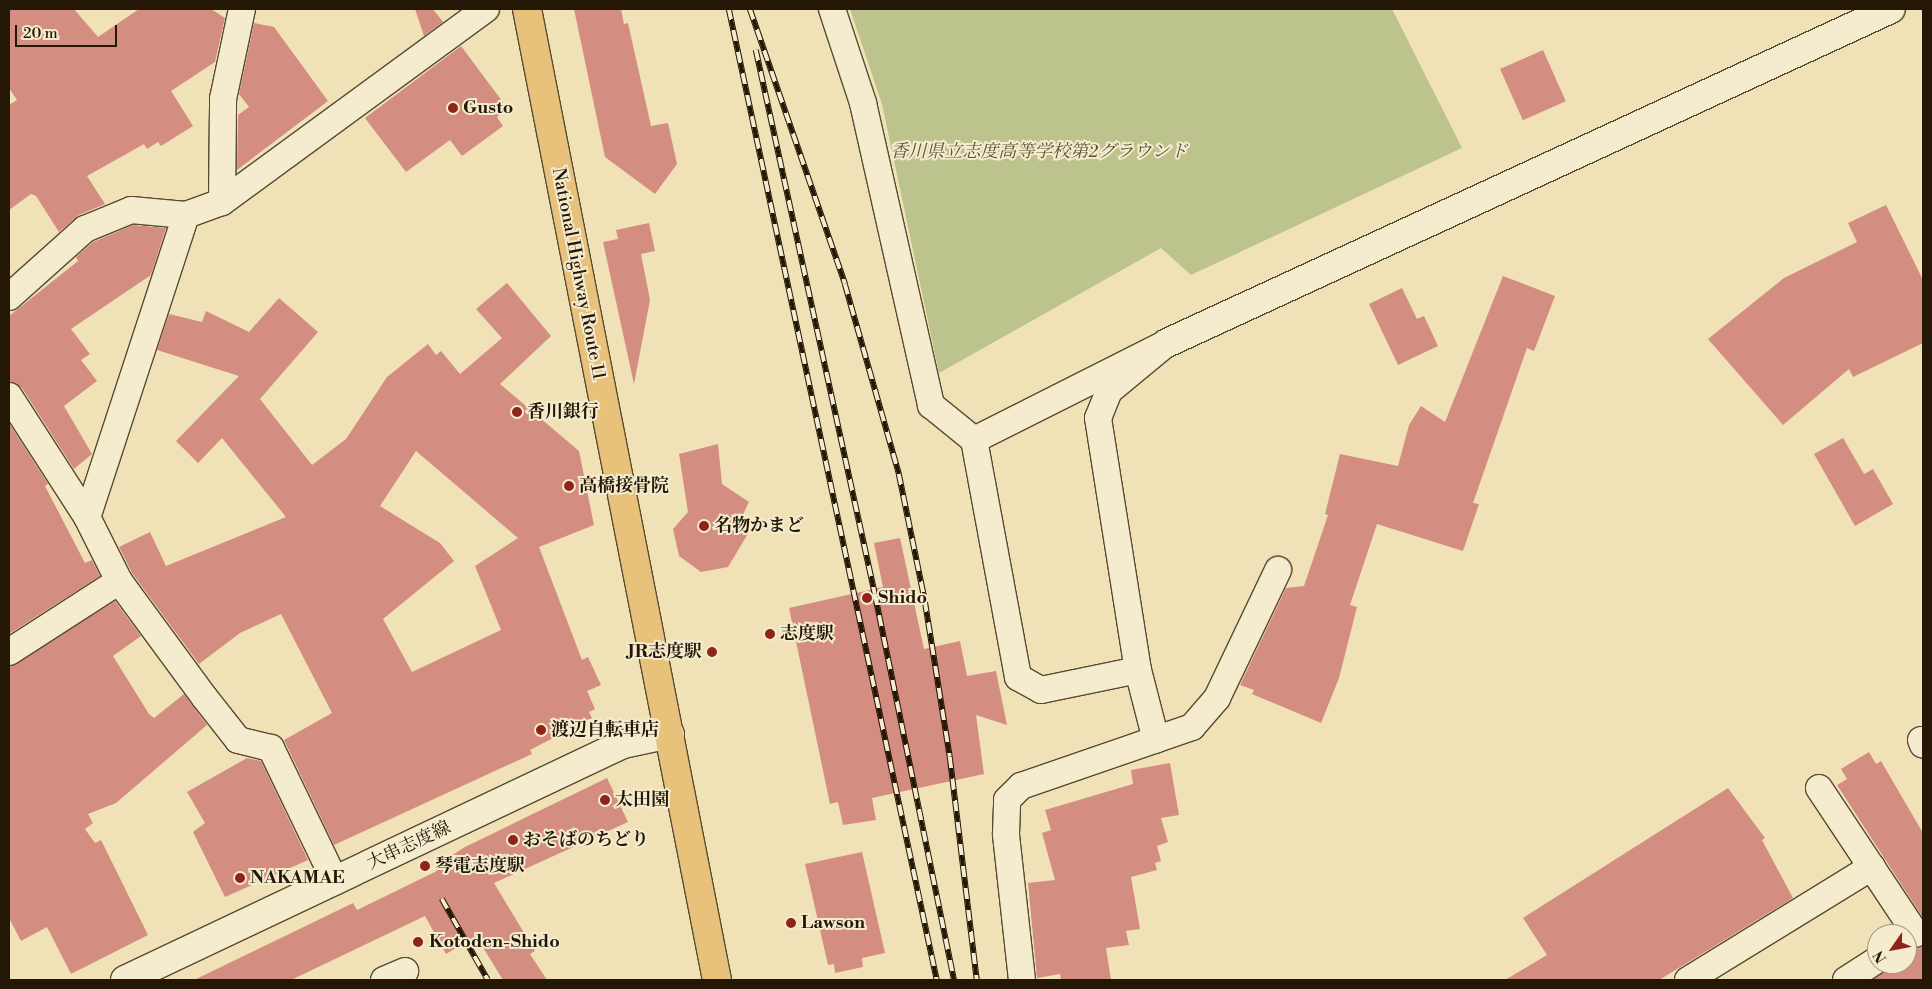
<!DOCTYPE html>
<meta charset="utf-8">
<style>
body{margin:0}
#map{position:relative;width:1932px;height:989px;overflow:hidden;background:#f0e2b6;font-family:"Libre Bodoni","Noto Serif JP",serif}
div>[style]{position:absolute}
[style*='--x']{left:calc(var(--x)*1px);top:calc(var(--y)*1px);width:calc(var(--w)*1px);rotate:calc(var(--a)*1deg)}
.green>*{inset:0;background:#bcc38c}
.building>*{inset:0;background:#d38e81;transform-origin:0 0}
.roads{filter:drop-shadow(1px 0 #574a32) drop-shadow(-1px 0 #574a32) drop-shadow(0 1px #574a32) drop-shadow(0 -1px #574a32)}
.street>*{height:26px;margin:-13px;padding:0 13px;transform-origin:13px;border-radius:13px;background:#f5ecd0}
.secondary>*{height:28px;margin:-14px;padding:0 14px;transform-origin:14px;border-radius:14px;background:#f5ecd0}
.highway>*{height:28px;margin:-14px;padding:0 14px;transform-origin:14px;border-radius:14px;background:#e8c17b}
.rail>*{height:5.5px;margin-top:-2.75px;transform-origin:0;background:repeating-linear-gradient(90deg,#f5ecd0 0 11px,#241706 0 22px);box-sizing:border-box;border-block:1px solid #241706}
.dots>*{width:14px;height:14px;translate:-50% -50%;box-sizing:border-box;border:2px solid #f5ecd0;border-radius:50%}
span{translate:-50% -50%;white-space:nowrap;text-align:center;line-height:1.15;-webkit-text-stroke:4px #f5ecd0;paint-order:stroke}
.poi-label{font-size:18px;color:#241706;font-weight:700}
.left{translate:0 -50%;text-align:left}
.right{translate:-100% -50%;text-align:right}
.park-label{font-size:18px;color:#595335;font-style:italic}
.street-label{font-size:18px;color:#241706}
.frame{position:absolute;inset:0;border:10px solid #241706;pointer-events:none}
.north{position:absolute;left:1867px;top:924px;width:50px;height:50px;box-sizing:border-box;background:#f5ecd0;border:1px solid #a1977f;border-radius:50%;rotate:237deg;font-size:14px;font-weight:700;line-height:20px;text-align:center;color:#241706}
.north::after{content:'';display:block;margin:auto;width:18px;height:22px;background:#8f2418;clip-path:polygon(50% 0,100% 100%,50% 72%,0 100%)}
.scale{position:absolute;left:15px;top:25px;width:102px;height:22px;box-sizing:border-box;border:2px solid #241706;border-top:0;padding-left:6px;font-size:15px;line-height:18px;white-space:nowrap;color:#241706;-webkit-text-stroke:4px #f5ecd0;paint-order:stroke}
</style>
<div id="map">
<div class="green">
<i style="clip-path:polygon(850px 9px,1392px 9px,1462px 148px,1191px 275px,1161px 248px,939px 373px,882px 104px)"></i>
</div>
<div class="building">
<i style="clip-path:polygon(9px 9px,74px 9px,98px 37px,139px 9px,211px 9px,225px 18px,215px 62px,171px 91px,193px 126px,161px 146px,158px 142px,147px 149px,144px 144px,87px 176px,105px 204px,79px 215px,59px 232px,36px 196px,31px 194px,9px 210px,9px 105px,17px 100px,9px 88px)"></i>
<i style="clip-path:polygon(415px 9px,433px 9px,443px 22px,424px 36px)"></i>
<i style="clip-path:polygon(574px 9px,621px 9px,624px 24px,628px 23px,651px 126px,668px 123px,677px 164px,655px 194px,605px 157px)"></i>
<i style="clip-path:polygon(254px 23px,274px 27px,328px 101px,237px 170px,238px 115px,249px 107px,239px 94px)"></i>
<i style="clip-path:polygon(461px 46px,508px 109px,497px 117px,503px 126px,462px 156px,450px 140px,406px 172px,365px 118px)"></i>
<i style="left:1543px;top:50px;width:56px;height:47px;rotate:66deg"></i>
<i style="clip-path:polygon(1886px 205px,1923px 280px,1923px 343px,1853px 377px,1849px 369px,1783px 425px,1708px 339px,1784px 278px,1857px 242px,1848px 223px)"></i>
<i style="clip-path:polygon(649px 223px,655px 251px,641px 254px,650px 300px,634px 384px,603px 242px,618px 239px,616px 230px)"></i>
<i style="clip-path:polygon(133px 225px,166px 228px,151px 275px,71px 329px,90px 354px,81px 360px,97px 381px,64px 406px,92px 454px,74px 469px,22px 388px,9px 381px,9px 316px,78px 261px,76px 257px,93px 242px)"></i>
<i style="clip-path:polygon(1503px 276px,1555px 296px,1534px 351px,1527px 348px,1473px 503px,1479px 504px,1463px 551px,1377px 524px,1350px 605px,1357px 607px,1339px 678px,1321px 723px,1252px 694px,1254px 690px,1240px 685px,1286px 588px,1304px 586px,1328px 515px,1325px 514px,1340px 454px,1398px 466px,1409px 425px,1421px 406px,1445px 422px)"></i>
<i style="clip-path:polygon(evenodd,507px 283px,551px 336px,500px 384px,579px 451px,594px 525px,539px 547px,582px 660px,588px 657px,601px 685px,587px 691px,595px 709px,589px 712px,592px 718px,530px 750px,532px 754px,334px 845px,284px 740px,332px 713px,281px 614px,240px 633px,199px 664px,132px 573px,119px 547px,150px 532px,166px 566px,286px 517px,222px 438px,198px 463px,176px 441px,239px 376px,157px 350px,169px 314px,202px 322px,206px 311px,249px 332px,279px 298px,318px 332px,260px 399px,312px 465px,346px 439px,387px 377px,428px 344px,436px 355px,441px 351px,460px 374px,502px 338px,476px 309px,507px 283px,416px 451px,518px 538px,475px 566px,501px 630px,412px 672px,383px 619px,454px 561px,440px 543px,380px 506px,416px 451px)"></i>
<i style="clip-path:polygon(1402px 288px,1417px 319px,1424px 316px,1438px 346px,1398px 365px,1369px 304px)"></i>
<i style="clip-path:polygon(9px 423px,48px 484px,45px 486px,85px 563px,92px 560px,100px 576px,9px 634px)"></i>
<i style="clip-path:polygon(1843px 438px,1864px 474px,1873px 469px,1893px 504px,1855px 526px,1814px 454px)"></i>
<i style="clip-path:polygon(718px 444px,722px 484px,749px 502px,735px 531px,752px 527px,728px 567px,701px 572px,679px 556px,673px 529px,688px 512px,679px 454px)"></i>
<i style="clip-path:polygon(900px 538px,924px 649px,960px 641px,967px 676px,996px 671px,1007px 725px,976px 715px,984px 774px,872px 798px,876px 820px,843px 825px,838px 802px,830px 804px,789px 608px,883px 587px,874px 543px)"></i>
<i style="clip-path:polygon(115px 601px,141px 636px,113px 656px,149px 714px,154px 718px,184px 694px,207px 725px,116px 803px,88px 814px,93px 823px,85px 829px,95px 843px,101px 840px,148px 935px,71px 974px,47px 927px,21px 941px,9px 918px,9px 667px)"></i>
<i style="clip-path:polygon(1869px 752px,1876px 764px,1881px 761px,1923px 833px,1923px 918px,1837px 785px,1847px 779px,1841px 769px)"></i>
<i style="clip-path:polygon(247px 758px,261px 761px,308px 860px,225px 897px,193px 832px,205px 823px,187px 792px)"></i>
<i style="clip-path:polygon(1170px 763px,1179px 815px,1161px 818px,1168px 842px,1157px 846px,1161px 861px,1155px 863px,1157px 870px,1131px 877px,1140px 929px,1126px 931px,1129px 945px,1106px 948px,1111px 980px,1061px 980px,1060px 974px,1037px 978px,1028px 883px,1055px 880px,1042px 833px,1051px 830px,1045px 810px,1133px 784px,1131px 770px)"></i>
<i style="clip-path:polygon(607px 778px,628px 822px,494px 883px,535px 951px,530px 954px,547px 980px,503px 980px,476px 936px,446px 954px,425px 916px,291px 980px,194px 980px,353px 903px,357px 910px,437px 871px,434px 867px,465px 847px)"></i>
<i style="clip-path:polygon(1728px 788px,1765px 838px,1762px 840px,1793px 898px,1659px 980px,1505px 980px,1547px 955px,1523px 918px)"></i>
<i style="clip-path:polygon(862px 852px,885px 953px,862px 958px,863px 967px,835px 973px,834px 964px,828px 965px,805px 864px)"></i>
<i style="clip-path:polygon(1923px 947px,1923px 980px,1873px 980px,1891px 964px,1907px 964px,1907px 952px)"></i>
</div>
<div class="roads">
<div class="street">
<i style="--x:832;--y:9;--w:99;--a:71.7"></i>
<i style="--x:863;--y:103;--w:310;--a:77.3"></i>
<i style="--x:931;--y:405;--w:55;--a:39.1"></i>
<i style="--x:222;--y:202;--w:103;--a:-89.4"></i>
<i style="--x:223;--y:99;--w:92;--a:-78.1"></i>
<i style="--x:186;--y:215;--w:318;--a:108.1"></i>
<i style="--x:87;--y:517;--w:72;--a:63.4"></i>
<i style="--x:119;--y:581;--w:145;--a:53.7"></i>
<i style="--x:205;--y:698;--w:53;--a:51.8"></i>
<i style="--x:238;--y:740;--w:34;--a:14"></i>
<i style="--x:271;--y:748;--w:148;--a:64.3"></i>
<i style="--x:9;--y:297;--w:102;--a:-41.8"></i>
<i style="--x:85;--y:229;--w:50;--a:-22.4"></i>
<i style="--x:131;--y:210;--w:55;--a:5.2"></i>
<i style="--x:186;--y:215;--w:38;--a:-20"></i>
<i style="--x:222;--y:202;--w:327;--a:-36.2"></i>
<i style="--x:9;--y:396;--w:144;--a:57.2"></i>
<i style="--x:9;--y:652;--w:131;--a:-32.8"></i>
<i style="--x:1138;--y:670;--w:99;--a:168.3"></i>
<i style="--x:1041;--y:690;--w:26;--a:-151"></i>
<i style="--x:1018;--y:677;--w:241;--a:-100.5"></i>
<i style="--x:974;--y:440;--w:216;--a:-26.7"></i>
<i style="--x:1167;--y:343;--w:75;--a:140.4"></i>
<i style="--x:1109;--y:391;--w:29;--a:112"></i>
<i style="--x:1098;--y:418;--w:255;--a:81"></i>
<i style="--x:1138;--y:670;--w:72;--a:75.6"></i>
<i style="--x:1921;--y:740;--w:5;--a:68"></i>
<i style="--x:1819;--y:788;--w:175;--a:56.4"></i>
<i style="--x:384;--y:980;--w:23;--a:-23"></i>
<i style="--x:1022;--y:980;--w:147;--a:-96.3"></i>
<i style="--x:1006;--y:834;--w:34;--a:-88"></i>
<i style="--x:1007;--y:800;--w:20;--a:-45"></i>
<i style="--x:1021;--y:786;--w:181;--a:-19"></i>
<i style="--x:1192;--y:727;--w:38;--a:-49"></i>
<i style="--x:1217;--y:698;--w:142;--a:-64.5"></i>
<i style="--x:1688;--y:980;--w:216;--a:-31.6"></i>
<i style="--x:1846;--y:980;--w:37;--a:-33"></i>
</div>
<div class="secondary">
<i style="--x:1167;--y:343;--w:797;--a:-24.77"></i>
<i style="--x:125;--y:980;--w:551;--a:-25.36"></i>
<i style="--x:623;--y:744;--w:48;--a:-12"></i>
</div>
<div class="highway">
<i style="--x:527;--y:9;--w:989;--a:78.93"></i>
</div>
</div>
<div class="rail">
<i style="--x:729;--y:9;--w:993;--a:77.91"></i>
<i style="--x:750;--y:9;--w:291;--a:70.9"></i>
<i style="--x:845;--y:284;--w:198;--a:74.1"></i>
<i style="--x:899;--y:474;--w:130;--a:78.4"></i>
<i style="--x:925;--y:601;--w:158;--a:80.9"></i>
<i style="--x:950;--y:757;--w:225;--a:83.1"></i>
<i style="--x:756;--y:50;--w:557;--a:77.66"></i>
<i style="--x:875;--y:594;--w:394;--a:78.4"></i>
<i style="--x:442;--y:899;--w:93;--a:60.4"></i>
</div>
<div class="dots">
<i style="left:453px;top:108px;background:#8f2418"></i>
<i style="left:517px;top:412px;background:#8f2418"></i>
<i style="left:569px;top:486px;background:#8f2418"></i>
<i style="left:704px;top:526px;background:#8f2418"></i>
<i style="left:867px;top:598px;background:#8f2418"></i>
<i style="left:770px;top:634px;background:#8f2418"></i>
<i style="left:712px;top:652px;background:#8f2418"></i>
<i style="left:541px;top:730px;background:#8f2418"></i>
<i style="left:605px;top:800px;background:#8f2418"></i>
<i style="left:513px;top:840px;background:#8f2418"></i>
<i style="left:425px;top:866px;background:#8f2418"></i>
<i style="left:240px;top:878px;background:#8f2418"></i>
<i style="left:791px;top:923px;background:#8f2418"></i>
<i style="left:418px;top:942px;background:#8f2418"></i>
</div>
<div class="poi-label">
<span class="left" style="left:463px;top:108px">Gusto</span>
<span class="left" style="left:527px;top:412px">香川銀行</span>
<span class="left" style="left:579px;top:486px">高橋接骨院</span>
<span class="left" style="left:714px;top:526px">名物かまど</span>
<span class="left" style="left:878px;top:598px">Shido</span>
<span class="left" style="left:780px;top:634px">志度駅</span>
<span class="right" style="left:702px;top:652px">JR志度駅</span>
<span class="left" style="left:551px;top:730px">渡辺自転車店</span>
<span class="left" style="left:615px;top:800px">太田園</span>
<span class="left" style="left:523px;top:840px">おそばのちどり</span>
<span class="left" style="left:435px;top:866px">琴電志度駅</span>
<span class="left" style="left:250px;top:878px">NAKAMAE</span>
<span class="left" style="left:801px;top:923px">Lawson</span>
<span class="left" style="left:429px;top:942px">Kotoden-Shido</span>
</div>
<div class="park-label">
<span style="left:1039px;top:152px">香川県立志度高等学校第2グラウンド</span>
</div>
<div class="street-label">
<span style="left:578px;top:274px;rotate:79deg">National Highway Route 11</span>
<span style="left:409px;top:846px;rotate:-25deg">大串志度線</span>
</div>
<div class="frame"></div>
<div class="north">N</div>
<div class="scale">20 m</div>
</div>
